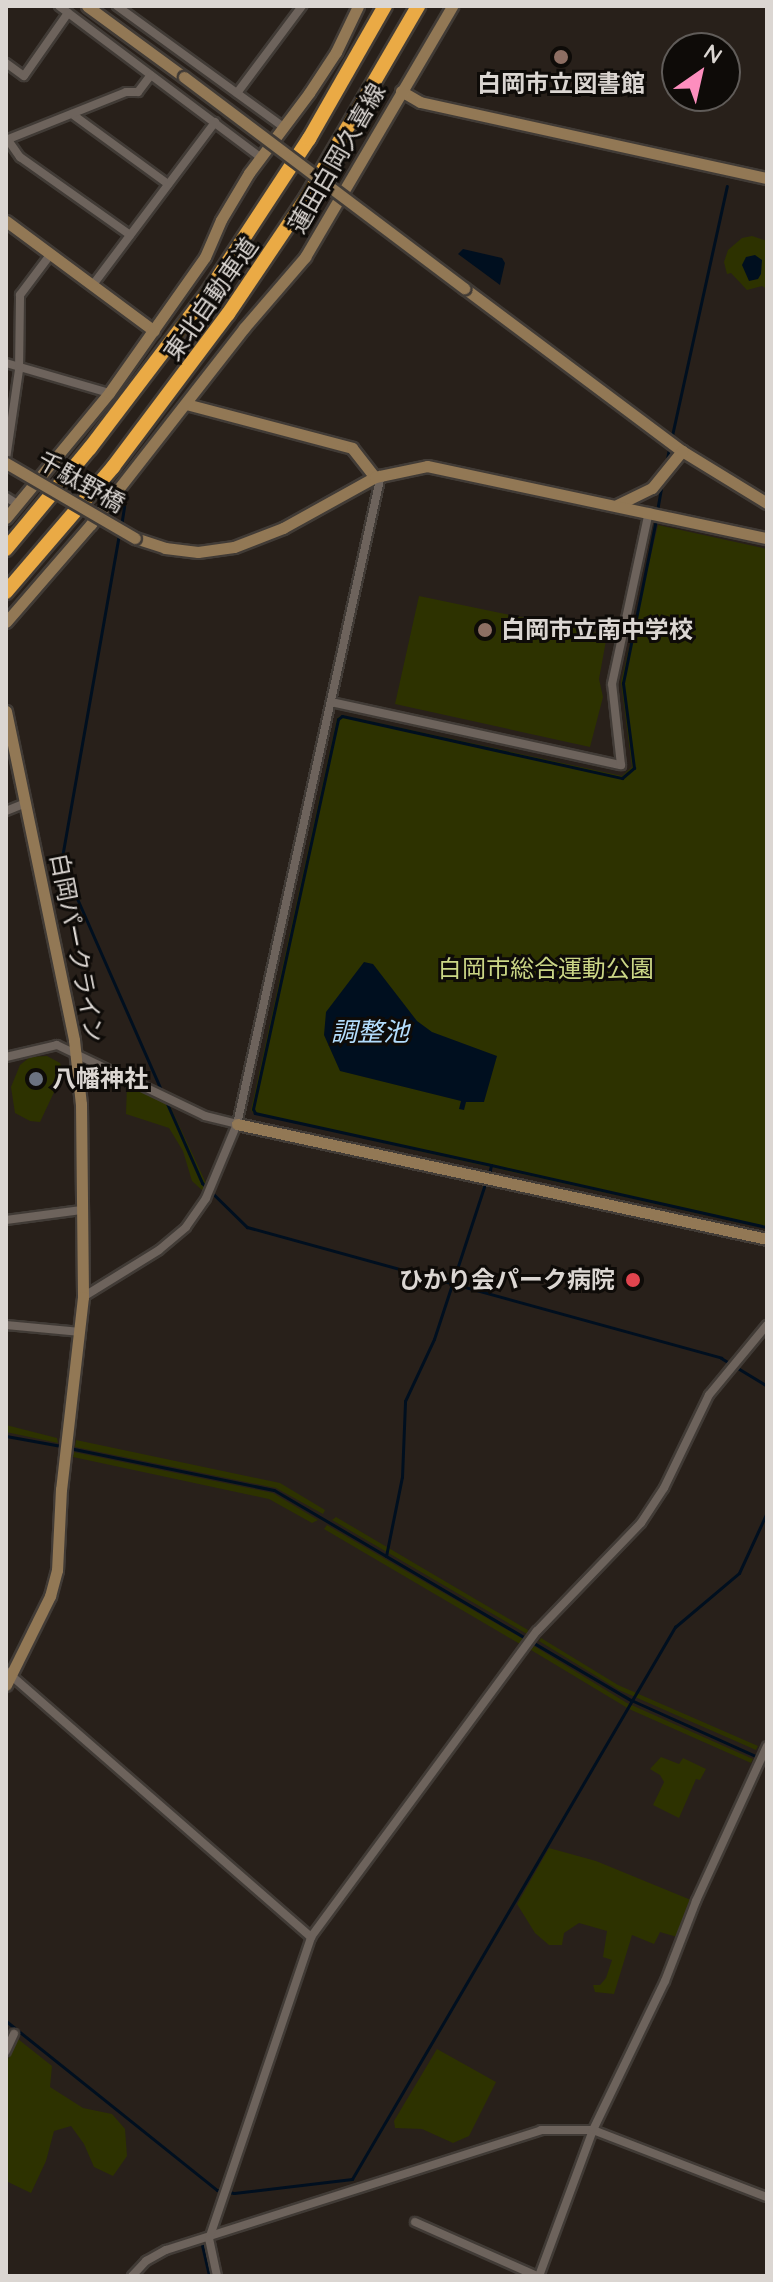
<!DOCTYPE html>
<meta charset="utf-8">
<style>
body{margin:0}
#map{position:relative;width:773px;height:2282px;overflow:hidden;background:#28201a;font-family:Quicksand,"Noto Sans JP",sans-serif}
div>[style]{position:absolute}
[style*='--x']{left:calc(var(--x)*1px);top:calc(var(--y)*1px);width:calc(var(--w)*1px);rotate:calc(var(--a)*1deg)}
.green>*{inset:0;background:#2d3200}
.water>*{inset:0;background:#000f1f}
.stream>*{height:3px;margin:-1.5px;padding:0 1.5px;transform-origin:1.5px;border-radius:1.5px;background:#000f1f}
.roads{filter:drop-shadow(2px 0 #413b36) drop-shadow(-2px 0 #413b36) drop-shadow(0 2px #413b36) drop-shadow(0 -2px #413b36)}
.street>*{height:8px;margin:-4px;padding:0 4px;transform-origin:4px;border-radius:4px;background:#6d635c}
.secondary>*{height:11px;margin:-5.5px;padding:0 5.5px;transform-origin:5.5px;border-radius:5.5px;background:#927855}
.highway>*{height:14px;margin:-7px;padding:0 7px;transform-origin:7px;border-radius:7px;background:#eaaa45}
.bridges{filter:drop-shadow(2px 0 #413b36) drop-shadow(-2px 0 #413b36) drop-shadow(0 2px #413b36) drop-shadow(0 -2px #413b36)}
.secondary-bridge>*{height:11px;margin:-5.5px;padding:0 5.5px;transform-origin:5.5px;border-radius:5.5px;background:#927855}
.dots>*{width:22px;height:22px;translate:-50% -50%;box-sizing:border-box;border:4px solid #0e0b08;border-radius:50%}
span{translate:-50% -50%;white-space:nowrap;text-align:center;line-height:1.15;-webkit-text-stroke:6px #0e0b08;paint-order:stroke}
.poi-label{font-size:24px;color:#dbd6d2;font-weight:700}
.left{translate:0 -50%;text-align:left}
.right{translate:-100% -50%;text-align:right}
.street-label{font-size:24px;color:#dbd6d2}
.park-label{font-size:24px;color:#cbd686}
.water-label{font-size:26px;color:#b3ddfd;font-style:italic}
.frame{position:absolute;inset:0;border:8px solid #dbd6d2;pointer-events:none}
.north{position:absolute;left:661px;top:32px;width:80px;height:80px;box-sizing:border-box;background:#0e0b08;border:2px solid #605c59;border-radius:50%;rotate:34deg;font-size:22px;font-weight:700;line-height:32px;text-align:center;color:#dbd6d2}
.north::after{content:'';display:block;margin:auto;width:28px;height:36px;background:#fd8ebe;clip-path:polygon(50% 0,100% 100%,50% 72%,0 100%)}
</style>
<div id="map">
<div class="green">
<i style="clip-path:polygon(752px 236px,767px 241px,767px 289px,762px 286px,747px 290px,731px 273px,727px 274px,724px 262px,728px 250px,742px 238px)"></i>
<i style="clip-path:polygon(658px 525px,767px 549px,767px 1229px,254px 1114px,251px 1110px,337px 718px,342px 715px,622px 776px,632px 767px,621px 682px)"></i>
<i style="clip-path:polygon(419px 596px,607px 635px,599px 679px,603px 697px,590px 747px,395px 704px)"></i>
<i style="clip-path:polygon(47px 1056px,60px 1063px,63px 1073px,40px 1122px,30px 1121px,15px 1113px,11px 1087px,20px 1065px,30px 1057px)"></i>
<i style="clip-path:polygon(127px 1084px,170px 1106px,206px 1183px,203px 1191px,192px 1181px,183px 1151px,169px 1128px,126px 1114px)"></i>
<i style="clip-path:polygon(6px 1425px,57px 1438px,58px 1443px,6px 1432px)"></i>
<i style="clip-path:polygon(76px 1440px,280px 1483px,325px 1510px,323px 1514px,276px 1488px,75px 1447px)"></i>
<i style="clip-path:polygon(74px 1452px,273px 1493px,318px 1520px,312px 1523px,269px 1499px,73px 1457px)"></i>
<i style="clip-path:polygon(336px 1517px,528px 1630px,527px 1634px,332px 1520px)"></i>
<i style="clip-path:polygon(327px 1525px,404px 1570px,523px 1639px,520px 1644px,324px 1529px)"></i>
<i style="clip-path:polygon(541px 1638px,618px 1685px,758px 1746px,756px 1750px,619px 1690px,539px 1641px)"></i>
<i style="clip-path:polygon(534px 1646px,627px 1703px,753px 1759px,751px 1763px,629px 1709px,531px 1650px)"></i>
<i style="clip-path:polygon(661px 1757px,679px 1764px,683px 1758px,706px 1769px,700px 1780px,696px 1779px,679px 1818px,653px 1805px,664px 1782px,660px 1775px,650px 1769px)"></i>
<i style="clip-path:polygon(549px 1848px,596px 1861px,691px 1900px,677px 1937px,660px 1932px,654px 1944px,632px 1935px,614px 1994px,595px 1992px,593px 1985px,600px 1985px,606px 1978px,612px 1960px,603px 1957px,607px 1931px,579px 1923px,564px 1933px,562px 1945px,549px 1945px,535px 1933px,517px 1904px)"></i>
<i style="clip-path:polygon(18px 2039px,52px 2066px,50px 2087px,83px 2108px,112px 2114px,125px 2129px,127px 2156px,113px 2176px,94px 2167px,84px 2144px,71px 2126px,54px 2131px,46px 2161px,31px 2193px,6px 2181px,6px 2063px)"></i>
<i style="clip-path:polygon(437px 2049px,496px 2082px,469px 2136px,453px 2143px,422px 2129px,395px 2128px,394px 2121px)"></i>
</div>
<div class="water">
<i style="clip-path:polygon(463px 249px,502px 258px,505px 263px,500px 285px,458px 254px)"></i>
<i style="clip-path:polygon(755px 255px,762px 260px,761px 274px,758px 279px,749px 281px,742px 265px,746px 257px)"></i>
<i style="clip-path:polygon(364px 962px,373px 964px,417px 1021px,432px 1032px,497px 1056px,484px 1102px,466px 1102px,464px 1110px,459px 1109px,461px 1101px,340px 1071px,324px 1035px,326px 1012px)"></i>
</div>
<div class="stream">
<i style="--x:671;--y:440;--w:260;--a:-77.6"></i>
<i style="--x:666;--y:464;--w:16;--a:-79"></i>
<i style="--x:657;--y:511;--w:28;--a:-80"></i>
<i style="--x:121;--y:526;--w:20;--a:-81"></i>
<i style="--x:119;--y:534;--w:333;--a:100"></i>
<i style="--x:61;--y:862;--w:251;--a:66.3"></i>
<i style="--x:165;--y:1099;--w:92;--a:66.2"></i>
<i style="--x:202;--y:1183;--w:63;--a:44.4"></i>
<i style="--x:247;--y:1227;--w:492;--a:15.4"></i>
<i style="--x:721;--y:1358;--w:54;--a:31.3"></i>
<i style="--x:491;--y:1165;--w:283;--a:12.7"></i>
<i style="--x:489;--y:1174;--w:9;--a:-77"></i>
<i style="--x:491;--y:1165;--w:242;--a:-167.6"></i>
<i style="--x:255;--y:1113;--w:4;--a:-117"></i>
<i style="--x:253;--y:1109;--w:399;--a:-77.7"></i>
<i style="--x:338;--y:719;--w:5;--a:-37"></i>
<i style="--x:342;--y:716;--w:287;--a:12.5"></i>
<i style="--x:622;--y:778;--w:16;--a:-40"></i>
<i style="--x:634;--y:768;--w:86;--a:-97.4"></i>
<i style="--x:623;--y:683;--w:167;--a:-78.6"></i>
<i style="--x:6;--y:1436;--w:56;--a:10.3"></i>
<i style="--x:69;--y:1448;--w:209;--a:11.6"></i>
<i style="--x:274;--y:1490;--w:414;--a:30.5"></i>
<i style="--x:631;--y:1700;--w:149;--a:24.2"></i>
<i style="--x:386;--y:1556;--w:81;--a:-78.6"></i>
<i style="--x:402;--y:1477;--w:76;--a:-87.7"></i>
<i style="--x:405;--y:1401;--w:68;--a:-64.9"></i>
<i style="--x:434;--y:1339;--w:166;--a:-71.8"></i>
<i style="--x:6;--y:2021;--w:270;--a:38.7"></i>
<i style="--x:217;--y:2190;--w:17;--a:10"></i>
<i style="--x:234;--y:2193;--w:119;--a:-6.8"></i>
<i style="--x:352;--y:2179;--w:640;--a:-59.67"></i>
<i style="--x:675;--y:1627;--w:84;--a:-40.2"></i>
<i style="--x:739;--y:1573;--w:67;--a:-65.3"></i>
<i style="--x:202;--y:2245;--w:32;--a:77"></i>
</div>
<div class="roads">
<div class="street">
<i style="--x:59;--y:6;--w:250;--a:36.9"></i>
<i style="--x:117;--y:6;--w:204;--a:36"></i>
<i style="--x:6;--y:63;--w:22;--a:36"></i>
<i style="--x:24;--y:76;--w:77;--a:-55.1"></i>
<i style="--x:237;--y:93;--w:109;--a:-53.2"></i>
<i style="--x:72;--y:114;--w:119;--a:36.1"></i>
<i style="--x:6;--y:140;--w:129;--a:-21.8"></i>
<i style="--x:126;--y:92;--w:12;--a:0"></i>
<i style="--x:138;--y:92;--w:21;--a:-53"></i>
<i style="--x:8;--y:140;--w:21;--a:55"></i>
<i style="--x:20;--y:157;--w:135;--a:35.3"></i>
<i style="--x:92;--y:286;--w:205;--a:-53.1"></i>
<i style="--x:6;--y:363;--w:107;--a:16.2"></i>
<i style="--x:6;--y:459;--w:90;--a:-81.7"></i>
<i style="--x:19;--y:370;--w:75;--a:-89.2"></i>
<i style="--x:20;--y:295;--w:50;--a:-53.1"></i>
<i style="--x:6;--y:497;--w:13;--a:32"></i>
<i style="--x:331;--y:702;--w:297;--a:12.3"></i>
<i style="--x:621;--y:765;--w:81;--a:-96.3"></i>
<i style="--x:612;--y:684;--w:176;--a:-77.9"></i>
<i style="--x:6;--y:811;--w:22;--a:-22"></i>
<i style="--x:6;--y:1057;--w:52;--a:-13.2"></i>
<i style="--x:57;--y:1045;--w:164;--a:25.6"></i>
<i style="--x:205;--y:1116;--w:33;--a:14"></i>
<i style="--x:6;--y:1220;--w:76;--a:-7.6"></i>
<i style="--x:83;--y:1297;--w:89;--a:-31.7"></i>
<i style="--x:159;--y:1250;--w:35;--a:-40"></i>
<i style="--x:186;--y:1227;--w:35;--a:-55"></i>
<i style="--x:206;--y:1198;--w:80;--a:-67.3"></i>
<i style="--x:237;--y:1124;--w:665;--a:-77.49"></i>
<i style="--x:6;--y:1325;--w:75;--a:5.3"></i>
<i style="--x:6;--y:1671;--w:405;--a:41.1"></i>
<i style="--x:6;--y:2051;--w:19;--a:-65"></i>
<i style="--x:415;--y:2222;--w:133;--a:23.9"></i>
<i style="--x:132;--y:2276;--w:21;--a:-47"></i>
<i style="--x:146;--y:2261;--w:23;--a:-29"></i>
<i style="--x:166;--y:2250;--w:394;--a:-17.7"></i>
<i style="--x:541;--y:2130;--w:52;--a:0"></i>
<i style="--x:593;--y:2130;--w:186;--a:21.1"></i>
<i style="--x:217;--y:2276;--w:38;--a:-102"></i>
<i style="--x:209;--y:2239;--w:319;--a:-71.3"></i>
<i style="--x:311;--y:1937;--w:380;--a:-53.6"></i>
<i style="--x:537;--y:1631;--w:150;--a:-46.1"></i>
<i style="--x:641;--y:1523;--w:42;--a:-56.7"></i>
<i style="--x:664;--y:1488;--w:103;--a:-64.2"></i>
<i style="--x:709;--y:1395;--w:91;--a:-50.4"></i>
<i style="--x:539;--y:2276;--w:156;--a:-69.7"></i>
<i style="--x:593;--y:2130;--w:165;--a:-64.2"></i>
<i style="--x:665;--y:1981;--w:86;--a:-68.8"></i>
<i style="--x:696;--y:1901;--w:170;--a:-65.4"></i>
</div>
<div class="secondary">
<i style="--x:87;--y:6;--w:120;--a:36.2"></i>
<i style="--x:401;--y:91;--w:22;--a:30"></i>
<i style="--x:420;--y:102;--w:355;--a:12.4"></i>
<i style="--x:6;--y:221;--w:184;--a:36.6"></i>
<i style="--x:464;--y:288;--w:272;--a:36.8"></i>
<i style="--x:682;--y:451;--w:100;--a:31.5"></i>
<i style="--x:186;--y:404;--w:172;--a:14.8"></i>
<i style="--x:352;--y:448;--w:37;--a:52"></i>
<i style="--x:617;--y:505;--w:39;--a:-26"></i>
<i style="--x:652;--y:488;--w:48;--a:-51"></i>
<i style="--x:6;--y:518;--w:162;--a:-50.5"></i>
<i style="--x:109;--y:393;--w:166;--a:-54.8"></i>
<i style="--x:205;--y:257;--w:40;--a:-66.6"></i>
<i style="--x:221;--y:220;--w:55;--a:-59.2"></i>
<i style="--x:249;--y:173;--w:100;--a:-53.1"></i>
<i style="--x:309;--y:93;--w:49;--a:-56.6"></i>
<i style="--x:336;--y:52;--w:51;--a:-64.4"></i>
<i style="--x:135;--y:538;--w:32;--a:18"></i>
<i style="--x:165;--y:548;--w:33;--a:7"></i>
<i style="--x:198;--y:552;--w:36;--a:-8"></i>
<i style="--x:234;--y:547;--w:53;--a:-21.2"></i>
<i style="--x:283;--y:528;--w:105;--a:-29"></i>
<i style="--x:375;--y:477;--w:53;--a:-11.9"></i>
<i style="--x:427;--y:466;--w:348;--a:12"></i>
<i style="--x:6;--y:622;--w:130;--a:-49.1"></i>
<i style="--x:91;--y:524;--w:249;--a:-52"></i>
<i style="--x:244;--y:328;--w:94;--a:-49.3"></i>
<i style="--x:305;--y:257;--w:291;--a:-59.6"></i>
<i style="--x:6;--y:711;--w:336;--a:78.3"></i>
<i style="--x:74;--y:1040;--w:64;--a:83.8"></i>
<i style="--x:81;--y:1104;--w:193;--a:89.4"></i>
<i style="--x:83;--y:1297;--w:193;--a:96.5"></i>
<i style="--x:61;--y:1489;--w:81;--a:92.8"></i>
<i style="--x:57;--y:1570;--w:27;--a:105"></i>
<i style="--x:50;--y:1596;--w:99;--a:116.3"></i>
<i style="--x:237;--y:1124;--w:542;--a:12.24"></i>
</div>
<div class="highway">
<i style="--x:6;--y:549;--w:131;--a:-50.3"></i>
<i style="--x:90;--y:448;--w:193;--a:-52.8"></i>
<i style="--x:207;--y:294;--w:186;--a:-56.7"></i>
<i style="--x:309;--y:139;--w:153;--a:-60.3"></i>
<i style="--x:6;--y:592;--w:165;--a:-49.4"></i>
<i style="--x:113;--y:467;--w:191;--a:-53.1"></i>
<i style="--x:228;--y:314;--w:141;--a:-56"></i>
<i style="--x:307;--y:197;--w:221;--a:-59.8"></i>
</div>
</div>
<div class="bridges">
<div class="secondary-bridge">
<i style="--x:184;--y:77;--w:351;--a:37"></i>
<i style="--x:6;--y:463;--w:149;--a:30.2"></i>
</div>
</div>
<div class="dots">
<i style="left:561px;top:57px;background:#8d6e63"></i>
<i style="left:485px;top:630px;background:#8d6e63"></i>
<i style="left:36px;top:1079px;background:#6b7280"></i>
<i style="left:633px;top:1280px;background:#e0444e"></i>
</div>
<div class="poi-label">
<span style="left:561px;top:84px">白岡市立図書館</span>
<span class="left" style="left:501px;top:630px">白岡市立南中学校</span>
<span class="left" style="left:52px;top:1079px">八幡神社</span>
<span class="right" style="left:615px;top:1280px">ひかり会パーク病院</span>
</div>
<div class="street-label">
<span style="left:337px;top:158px;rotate:-60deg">蓮田白岡久喜線</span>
<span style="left:211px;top:299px;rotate:-55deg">東北自動車道</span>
<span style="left:81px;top:482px;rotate:30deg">千駄野橋</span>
<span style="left:77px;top:948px;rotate:79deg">白岡パークライン</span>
</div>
<div class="park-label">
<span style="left:546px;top:969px">白岡市総合運動公園</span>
</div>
<div class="water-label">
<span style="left:370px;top:1032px">調整池</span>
</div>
<div class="frame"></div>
<div class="north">N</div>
</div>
